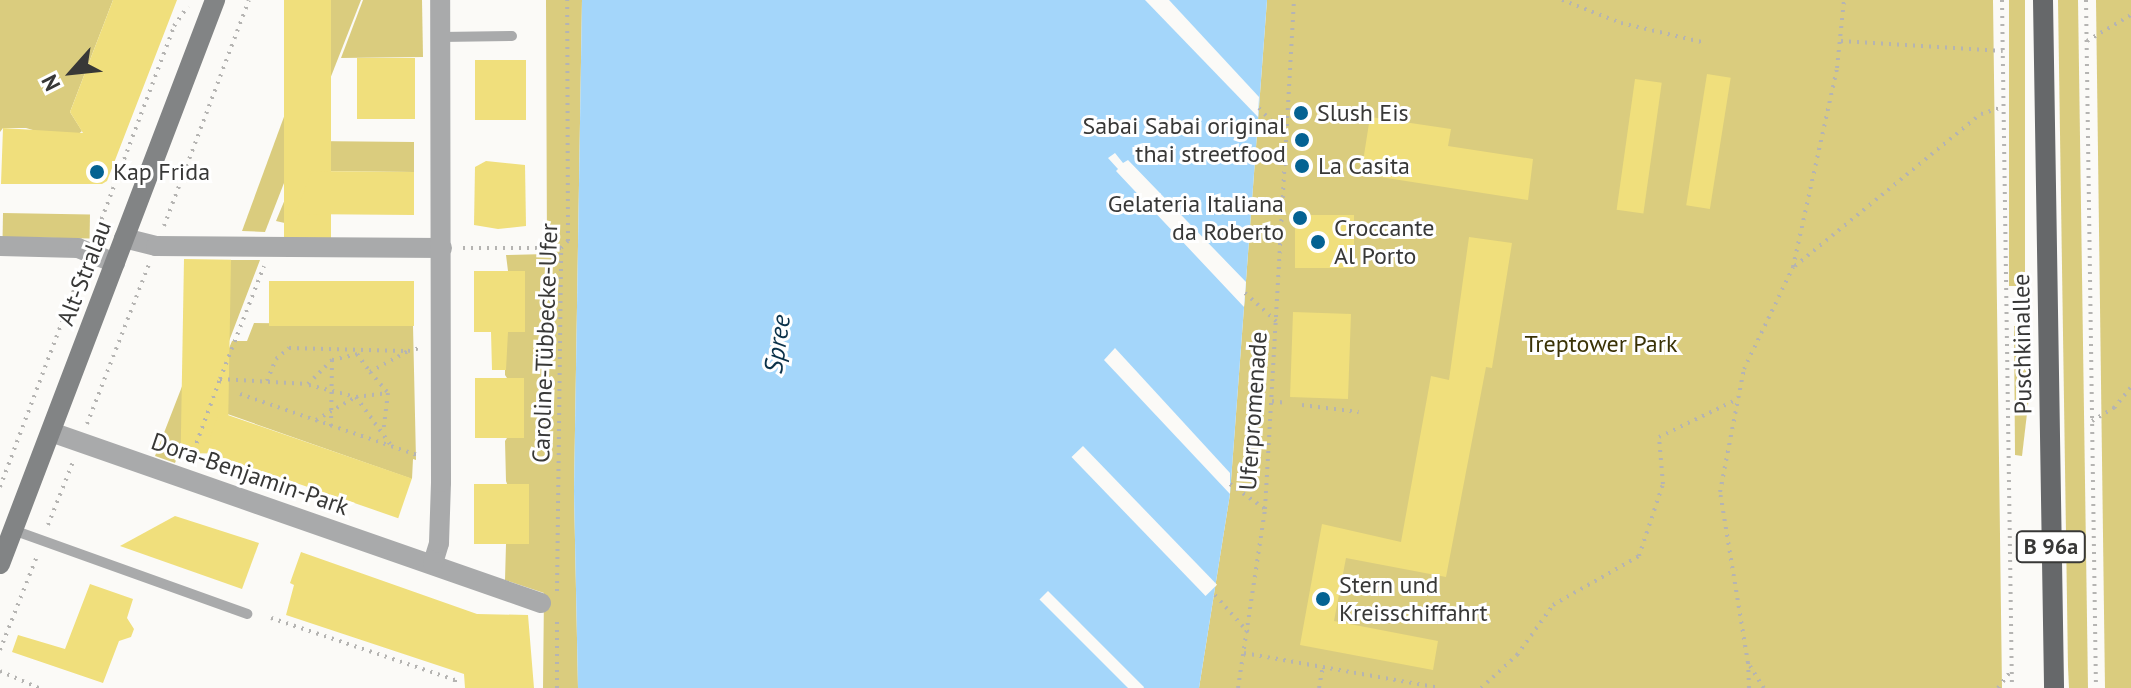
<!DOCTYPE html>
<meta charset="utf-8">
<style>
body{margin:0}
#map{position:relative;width:2131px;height:688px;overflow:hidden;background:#fbfaf7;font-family:"PT Sans",sans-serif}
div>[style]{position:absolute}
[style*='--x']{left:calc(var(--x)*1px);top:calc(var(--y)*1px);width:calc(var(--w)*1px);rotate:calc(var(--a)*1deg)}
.green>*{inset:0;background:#dacc7e;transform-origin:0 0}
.water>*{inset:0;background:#a4d6fa}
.pier>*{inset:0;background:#fbfaf7;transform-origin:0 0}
.building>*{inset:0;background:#f0df7c;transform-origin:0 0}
.path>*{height:4px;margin-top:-2px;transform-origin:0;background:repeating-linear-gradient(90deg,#b5b4b2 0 2px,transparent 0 8px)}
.lane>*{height:10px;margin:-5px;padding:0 5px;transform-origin:5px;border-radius:5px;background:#a9aaab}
.street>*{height:20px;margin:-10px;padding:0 10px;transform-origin:10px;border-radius:10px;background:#a9aaab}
.secondary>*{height:20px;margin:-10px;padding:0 10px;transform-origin:10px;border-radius:10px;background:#828485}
.primary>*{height:20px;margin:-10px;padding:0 10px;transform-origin:10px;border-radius:10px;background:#66686a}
.dots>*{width:22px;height:22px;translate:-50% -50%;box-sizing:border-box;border:4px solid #fff;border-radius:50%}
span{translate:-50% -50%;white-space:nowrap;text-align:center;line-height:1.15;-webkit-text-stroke:6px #fff;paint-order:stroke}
.shield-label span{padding:2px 6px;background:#fff;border:2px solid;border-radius:6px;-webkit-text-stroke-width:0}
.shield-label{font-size:22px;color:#383837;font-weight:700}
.poi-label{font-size:24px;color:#383837}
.left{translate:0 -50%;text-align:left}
.right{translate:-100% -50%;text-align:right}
.street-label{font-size:24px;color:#383837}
.park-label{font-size:24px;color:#3a3206}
.water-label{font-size:26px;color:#0a3149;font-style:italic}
.north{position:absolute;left:32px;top:32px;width:80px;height:80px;-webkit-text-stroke:6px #fff;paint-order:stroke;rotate:243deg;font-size:22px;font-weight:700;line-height:32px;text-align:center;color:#383837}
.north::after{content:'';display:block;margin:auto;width:28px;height:36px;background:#383837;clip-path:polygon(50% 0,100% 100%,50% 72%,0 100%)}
</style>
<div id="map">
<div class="green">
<i style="clip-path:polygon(0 0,113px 0,70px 112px,82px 131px,70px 141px,26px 128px,3px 128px,0 132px)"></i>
<i style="clip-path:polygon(331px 0,361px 0,330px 79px,304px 70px)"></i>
<i style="clip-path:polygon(363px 0,422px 0,423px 57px,341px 58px)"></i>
<i style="clip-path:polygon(546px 0,582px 0,574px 491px,578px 688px,543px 688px,544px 593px,505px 580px,506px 544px,529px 544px,506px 481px,505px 441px,507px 438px,524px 437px,524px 379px,507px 378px,505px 375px,505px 336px,508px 332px,525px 332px,525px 272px,508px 271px,506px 255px,547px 254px)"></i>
<i style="clip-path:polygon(1267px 0,1993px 0,2002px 688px,1199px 688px,1230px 494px)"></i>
<i style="left:2009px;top:0;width:16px;height:286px"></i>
<i style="clip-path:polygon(2058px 0,2078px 0,2088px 688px,2069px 688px,2068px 667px)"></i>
<i style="clip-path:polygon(2096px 0,2131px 0,2131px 688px,2105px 688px)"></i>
<i style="clip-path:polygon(292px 95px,315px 103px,265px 232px,242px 231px)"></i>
<i style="clip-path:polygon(309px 141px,414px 142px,414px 172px,312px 171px,289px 224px,276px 221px)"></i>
<i style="left:3px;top:213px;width:87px;height:24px;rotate:1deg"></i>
<i style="clip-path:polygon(231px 260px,260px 260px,192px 438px,185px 436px,175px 463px,155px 456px)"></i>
<i style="clip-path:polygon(254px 323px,413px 325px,416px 460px,413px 459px,412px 479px,216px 410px,223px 393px,212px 389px,232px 341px,247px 341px)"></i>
<i style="clip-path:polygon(2014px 326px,2030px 330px,2030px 388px,2022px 456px,2015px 455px)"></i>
</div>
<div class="water">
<i style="clip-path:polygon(582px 0,1267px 0,1230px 494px,1199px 688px,578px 688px,574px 491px)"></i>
</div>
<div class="pier">
<i style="clip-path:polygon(1145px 0,1169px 0,1259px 97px,1258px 117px)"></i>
<i style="clip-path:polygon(1115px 153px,1123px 163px,1128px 160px,1246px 282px,1244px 307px,1116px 171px,1118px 169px,1108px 158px)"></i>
<i style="clip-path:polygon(1115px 348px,1230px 473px,1230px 494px,1104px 360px)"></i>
<i style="left:1083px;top:446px;width:193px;height:16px;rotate:46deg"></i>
<i style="left:1048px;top:591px;width:136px;height:12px;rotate:45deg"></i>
</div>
<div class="building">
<i style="clip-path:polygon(113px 0,177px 0,107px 181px,102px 184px,1px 184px,3px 128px,83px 133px,70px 112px)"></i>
<i style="left:284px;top:0;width:47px;height:249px"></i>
<i style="left:357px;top:58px;width:58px;height:61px"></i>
<i style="left:475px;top:60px;width:51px;height:60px"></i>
<i style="left:1707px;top:74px;width:24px;height:133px;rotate:9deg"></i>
<i style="left:1635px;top:79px;width:27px;height:132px;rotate:8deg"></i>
<i style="clip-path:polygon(1370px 117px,1451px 129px,1448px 146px,1533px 159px,1528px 200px,1361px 174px)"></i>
<i style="clip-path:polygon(486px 161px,525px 165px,526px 226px,498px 229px,474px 225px,475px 167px)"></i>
<i style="clip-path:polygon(312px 171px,414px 172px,414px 215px,295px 214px)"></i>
<i style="left:1295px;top:215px;width:59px;height:53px"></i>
<i style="clip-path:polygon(1469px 237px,1512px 243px,1492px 368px,1486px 367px,1446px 577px,1346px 558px,1334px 621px,1438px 641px,1433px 670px,1300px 645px,1322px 524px,1401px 542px,1431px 376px,1449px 380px)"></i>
<i style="left:184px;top:259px;width:47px;height:194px;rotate:1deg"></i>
<i style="clip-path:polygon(474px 271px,525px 271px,525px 332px,508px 332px,506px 370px,492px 370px,491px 332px,474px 332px)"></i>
<i style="left:269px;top:281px;width:145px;height:45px"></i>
<i style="left:1293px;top:312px;width:58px;height:85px;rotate:2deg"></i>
<i style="left:475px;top:378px;width:49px;height:60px"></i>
<i style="left:219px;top:412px;width:204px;height:42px;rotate:19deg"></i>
<i style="left:474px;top:484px;width:55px;height:60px"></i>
<i style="clip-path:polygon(175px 516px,259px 543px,242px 589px,120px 546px)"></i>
<i style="clip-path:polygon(301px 552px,477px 614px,528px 615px,534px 688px,465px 688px,464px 674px,286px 615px,294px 585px,290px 583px)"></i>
<i style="clip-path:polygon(90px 584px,133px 599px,127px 618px,134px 629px,131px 637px,119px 641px,103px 683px,12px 652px,18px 635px,65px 649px)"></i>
</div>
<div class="path">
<i style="--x:1562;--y:0;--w:63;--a:21.3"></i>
<i style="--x:1621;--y:23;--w:83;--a:13.2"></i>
<i style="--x:2002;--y:0;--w:688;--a:89.17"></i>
<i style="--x:2086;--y:0;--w:688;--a:89.17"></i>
<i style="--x:1841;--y:41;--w:162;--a:3.5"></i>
<i style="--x:2087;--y:41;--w:51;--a:-30.6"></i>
<i style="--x:1259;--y:108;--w:37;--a:47"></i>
<i style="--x:164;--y:226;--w:241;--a:-69.4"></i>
<i style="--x:96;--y:234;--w:222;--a:-69.4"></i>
<i style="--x:174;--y:26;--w:24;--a:-55"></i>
<i style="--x:463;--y:248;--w:98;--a:0"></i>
<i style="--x:1795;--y:266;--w:240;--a:-39.3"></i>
<i style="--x:1981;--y:114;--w:23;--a:-18"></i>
<i style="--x:1245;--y:293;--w:43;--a:42.2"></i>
<i style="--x:370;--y:372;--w:28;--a:49"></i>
<i style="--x:388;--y:393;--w:38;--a:97"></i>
<i style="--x:220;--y:379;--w:121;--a:-68.7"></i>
<i style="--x:267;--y:381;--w:24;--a:-68"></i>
<i style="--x:276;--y:359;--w:17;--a:-40"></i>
<i style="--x:289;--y:348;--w:116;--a:1.5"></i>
<i style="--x:309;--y:385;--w:49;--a:14.3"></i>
<i style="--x:356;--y:397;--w:58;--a:54.1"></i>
<i style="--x:240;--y:394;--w:190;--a:19"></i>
<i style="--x:1272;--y:401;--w:14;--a:8"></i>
<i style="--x:1302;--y:405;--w:57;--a:7"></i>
<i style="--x:316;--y:420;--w:46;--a:-29.9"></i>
<i style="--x:356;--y:397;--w:32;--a:-7"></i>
<i style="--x:2092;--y:421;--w:26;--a:-31"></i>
<i style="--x:2114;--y:408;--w:27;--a:-51"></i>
<i style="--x:87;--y:424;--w:172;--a:-68.8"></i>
<i style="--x:331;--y:426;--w:66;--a:-89.1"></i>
<i style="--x:191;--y:458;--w:84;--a:-69.8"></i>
<i style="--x:220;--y:379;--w:88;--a:3.3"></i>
<i style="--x:308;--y:384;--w:34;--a:-45"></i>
<i style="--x:332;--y:360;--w:26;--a:-13"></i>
<i style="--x:357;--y:354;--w:22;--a:54"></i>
<i style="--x:370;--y:372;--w:43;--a:-28.9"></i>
<i style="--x:408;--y:351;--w:12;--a:-14"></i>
<i style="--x:1230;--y:484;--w:43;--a:35.5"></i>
<i style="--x:0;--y:487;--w:230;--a:-69.4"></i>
<i style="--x:48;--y:525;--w:68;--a:-68.4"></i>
<i style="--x:557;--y:591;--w:343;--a:-89.3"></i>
<i style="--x:561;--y:248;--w:10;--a:-45"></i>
<i style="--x:568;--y:241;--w:241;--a:-90.2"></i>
<i style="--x:1215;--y:595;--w:50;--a:48.3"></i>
<i style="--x:271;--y:618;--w:194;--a:18.6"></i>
<i style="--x:455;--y:680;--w:8;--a:90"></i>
<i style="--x:0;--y:650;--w:101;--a:-68.5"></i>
<i style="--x:1244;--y:653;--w:199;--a:10.1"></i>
<i style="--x:1750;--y:666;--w:26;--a:58"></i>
<i style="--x:0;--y:671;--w:43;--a:23.6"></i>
<i style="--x:557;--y:688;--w:72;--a:-90"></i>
<i style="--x:1238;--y:688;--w:181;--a:-81.4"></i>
<i style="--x:1265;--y:509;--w:510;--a:-86.74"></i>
<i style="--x:1319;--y:688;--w:22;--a:-80"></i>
<i style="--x:1481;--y:688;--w:49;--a:-42.5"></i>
<i style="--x:1517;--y:655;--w:62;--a:-54.2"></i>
<i style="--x:1553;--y:605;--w:99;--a:-29.7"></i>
<i style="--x:1639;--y:556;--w:76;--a:-71.6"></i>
<i style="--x:1663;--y:484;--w:47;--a:-94.9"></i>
<i style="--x:1659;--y:437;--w:88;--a:-25.7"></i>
<i style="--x:1749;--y:688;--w:25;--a:-92"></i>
<i style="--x:1748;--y:663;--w:173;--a:-99.3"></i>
<i style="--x:1720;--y:492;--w:125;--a:-79"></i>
<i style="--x:1744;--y:369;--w:113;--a:-64.3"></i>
<i style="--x:1793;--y:267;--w:204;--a:-77.5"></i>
<i style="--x:1837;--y:68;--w:68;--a:-84.1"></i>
<i style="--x:1998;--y:688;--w:21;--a:-53"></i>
</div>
<div class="lane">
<i style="--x:441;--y:37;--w:71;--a:-0.8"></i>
<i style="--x:13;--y:530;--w:249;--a:19.7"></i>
</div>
<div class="street">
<i style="--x:124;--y:238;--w:33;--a:14"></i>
<i style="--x:156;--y:246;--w:286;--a:0.4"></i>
<i style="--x:0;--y:246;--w:78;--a:1.5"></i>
<i style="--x:78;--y:248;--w:40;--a:22"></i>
<i style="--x:51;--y:432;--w:519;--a:19.24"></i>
<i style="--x:433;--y:563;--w:21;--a:-73"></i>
<i style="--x:439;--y:543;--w:61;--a:-88.1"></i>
<i style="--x:441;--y:482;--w:482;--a:-90.1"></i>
</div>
<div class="secondary">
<i style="--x:0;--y:564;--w:604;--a:-69.13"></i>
</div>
<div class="primary">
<i style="--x:2043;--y:0;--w:688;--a:89.08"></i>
</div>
<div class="dots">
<i style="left:1301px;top:113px;background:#046292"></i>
<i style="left:1302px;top:140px;background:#046292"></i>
<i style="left:1302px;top:166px;background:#046292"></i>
<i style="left:97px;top:172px;background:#046292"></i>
<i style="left:1300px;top:218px;background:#046292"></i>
<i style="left:1318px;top:242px;background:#046292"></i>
<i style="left:1323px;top:599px;background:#046292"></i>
</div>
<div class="shield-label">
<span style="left:2051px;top:547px">B 96a</span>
</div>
<div class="poi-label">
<span class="left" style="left:1317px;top:113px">Slush Eis</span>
<span class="right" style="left:1286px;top:140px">Sabai Sabai original<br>thai streetfood</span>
<span class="left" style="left:1318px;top:166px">La Casita</span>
<span class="left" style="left:113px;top:172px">Kap Frida</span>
<span class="right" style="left:1284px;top:218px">Gelateria Italiana<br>da Roberto</span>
<span class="left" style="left:1334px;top:242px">Croccante<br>Al Porto</span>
<span class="left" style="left:1339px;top:599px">Stern und<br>Kreisschiffahrt</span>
</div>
<div class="street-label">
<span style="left:84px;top:273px;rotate:-69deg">Alt-Stralau</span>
<span style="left:545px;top:343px;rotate:-88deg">Caroline-Tübbecke-Ufer</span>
<span style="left:2022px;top:344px;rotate:-91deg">Puschkinallee</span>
<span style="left:1253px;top:411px;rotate:-86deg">Uferpromenade</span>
<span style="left:250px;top:474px;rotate:19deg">Dora-Benjamin-Park</span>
</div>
<div class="park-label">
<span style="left:1601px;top:344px">Treptower Park</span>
</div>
<div class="water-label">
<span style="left:777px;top:344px;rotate:-82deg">Spree</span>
</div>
<div class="north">N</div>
</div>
